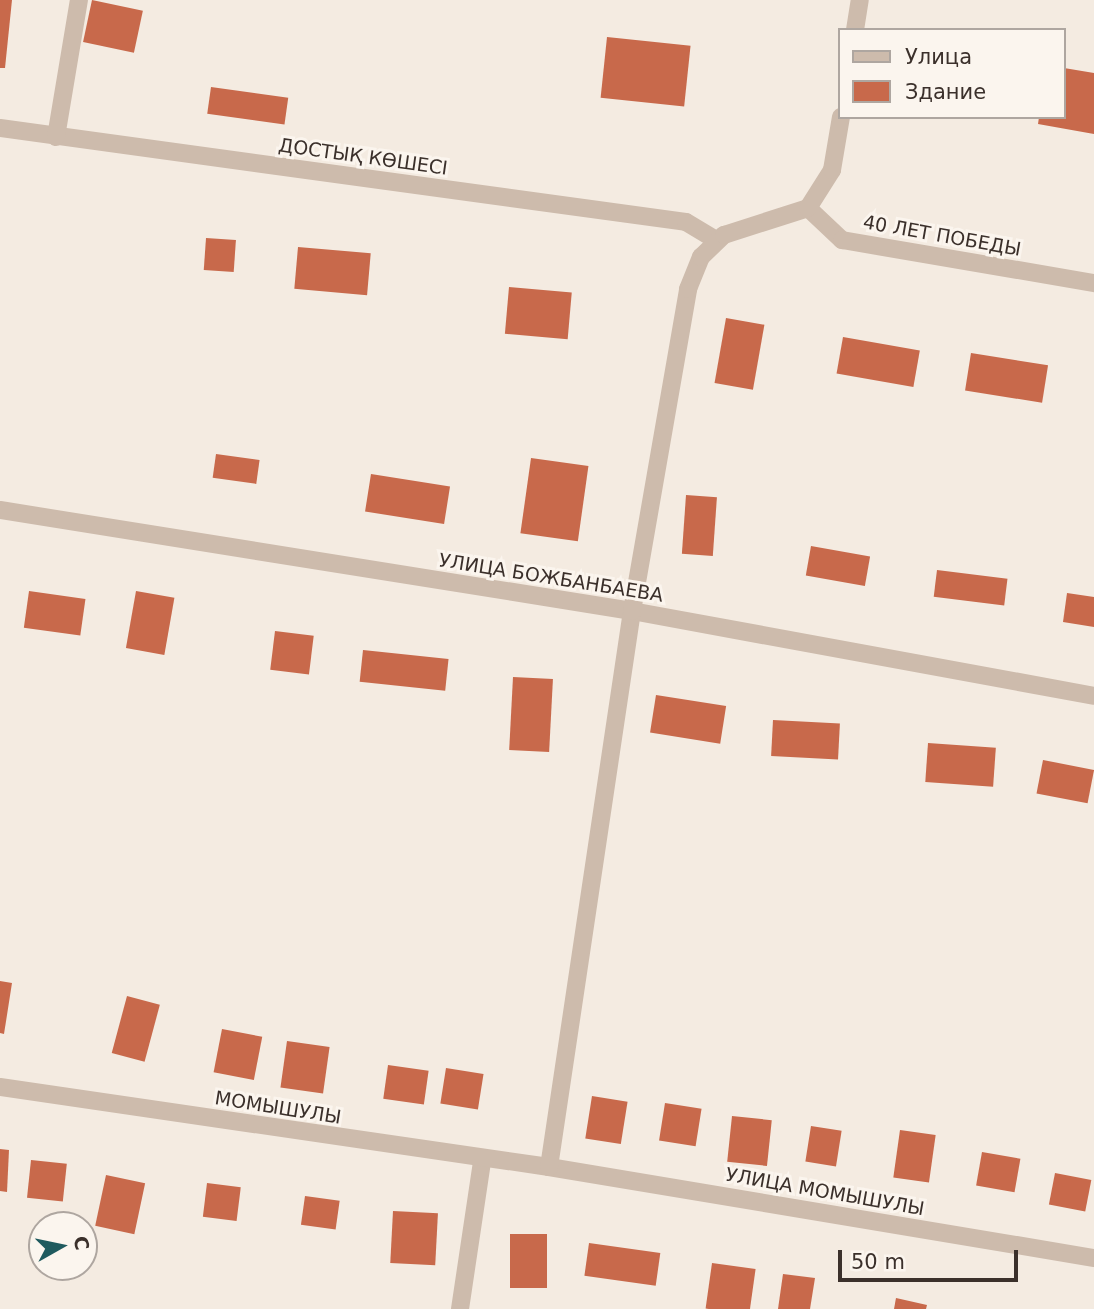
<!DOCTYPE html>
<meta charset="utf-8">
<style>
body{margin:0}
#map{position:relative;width:1094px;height:1309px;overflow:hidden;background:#f4ebe1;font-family:"DejaVu Sans",sans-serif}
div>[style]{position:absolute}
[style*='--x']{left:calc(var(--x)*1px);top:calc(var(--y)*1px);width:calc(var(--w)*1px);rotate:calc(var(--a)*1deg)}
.building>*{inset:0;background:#c8694b;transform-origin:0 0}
.minor>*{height:18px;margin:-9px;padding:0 9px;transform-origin:9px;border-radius:9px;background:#cdbbac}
.tertiary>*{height:18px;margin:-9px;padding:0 9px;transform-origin:9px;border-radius:9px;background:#cdbbac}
span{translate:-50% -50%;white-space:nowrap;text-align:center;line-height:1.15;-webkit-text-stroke:6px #fbf5ee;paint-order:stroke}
.street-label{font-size:19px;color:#3b302b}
.legend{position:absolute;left:838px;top:28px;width:228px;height:91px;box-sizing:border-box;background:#fbf5ee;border:2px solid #aea6a0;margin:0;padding:9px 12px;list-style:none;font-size:21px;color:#3b302b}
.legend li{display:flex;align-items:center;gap:14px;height:35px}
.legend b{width:35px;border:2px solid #aea6a0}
.north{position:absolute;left:28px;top:1211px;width:70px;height:70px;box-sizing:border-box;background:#fbf5ee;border:2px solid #aea6a0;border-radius:50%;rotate:81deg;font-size:19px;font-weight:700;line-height:28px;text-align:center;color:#3b302b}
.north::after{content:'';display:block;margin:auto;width:24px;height:32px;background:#1f5a5e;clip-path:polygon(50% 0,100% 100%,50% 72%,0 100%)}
.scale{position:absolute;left:838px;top:1250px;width:180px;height:32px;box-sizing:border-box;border:4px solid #3b302b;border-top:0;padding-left:9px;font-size:21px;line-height:24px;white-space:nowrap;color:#3b302b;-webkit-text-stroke:5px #fbf5ee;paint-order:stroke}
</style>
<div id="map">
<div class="building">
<i style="clip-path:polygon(0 0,12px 0,5px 68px,0 68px)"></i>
<i style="left:92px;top:0;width:52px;height:43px;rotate:12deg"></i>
<i style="left:607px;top:37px;width:84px;height:61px;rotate:6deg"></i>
<i style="clip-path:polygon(1064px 68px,1094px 73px,1094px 134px,1038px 124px,1039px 117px,1064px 117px)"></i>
<i style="left:211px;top:87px;width:78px;height:27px;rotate:8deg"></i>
<i style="left:206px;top:238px;width:30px;height:32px;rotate:4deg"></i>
<i style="left:298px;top:247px;width:73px;height:42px;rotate:5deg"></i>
<i style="left:509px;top:287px;width:63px;height:47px;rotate:5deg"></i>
<i style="left:726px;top:318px;width:39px;height:66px;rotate:10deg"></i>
<i style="left:843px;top:337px;width:78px;height:37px;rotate:10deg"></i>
<i style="left:971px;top:353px;width:78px;height:38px;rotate:9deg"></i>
<i style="left:216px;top:454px;width:44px;height:24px;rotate:8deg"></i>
<i style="left:531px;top:458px;width:58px;height:76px;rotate:8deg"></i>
<i style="left:371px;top:474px;width:80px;height:38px;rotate:9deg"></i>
<i style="left:686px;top:495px;width:31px;height:59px;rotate:4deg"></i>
<i style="left:811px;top:546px;width:60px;height:30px;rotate:10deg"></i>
<i style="left:937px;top:570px;width:71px;height:27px;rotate:7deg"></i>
<i style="left:29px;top:591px;width:57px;height:37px;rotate:8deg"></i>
<i style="left:136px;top:591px;width:39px;height:58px;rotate:10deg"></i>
<i style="clip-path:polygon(1067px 593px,1094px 597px,1094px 627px,1063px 622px)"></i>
<i style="left:275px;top:631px;width:39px;height:39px;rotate:7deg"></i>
<i style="left:363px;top:650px;width:86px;height:32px;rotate:6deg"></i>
<i style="left:513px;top:677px;width:40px;height:73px;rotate:3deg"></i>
<i style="left:656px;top:695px;width:71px;height:38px;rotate:9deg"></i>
<i style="left:773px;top:720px;width:67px;height:36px;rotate:3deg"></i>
<i style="left:928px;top:743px;width:68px;height:39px;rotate:4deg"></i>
<i style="left:1043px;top:760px;width:52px;height:34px;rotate:11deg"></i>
<i style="clip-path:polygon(0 981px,12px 983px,4px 1034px,0 1033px)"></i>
<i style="left:127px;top:996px;width:34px;height:59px;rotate:15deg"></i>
<i style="left:222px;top:1029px;width:41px;height:44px;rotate:11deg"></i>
<i style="left:287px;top:1041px;width:43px;height:47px;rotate:8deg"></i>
<i style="left:388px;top:1065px;width:41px;height:34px;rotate:8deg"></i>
<i style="left:446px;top:1068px;width:38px;height:36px;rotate:9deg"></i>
<i style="left:592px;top:1096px;width:36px;height:43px;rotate:9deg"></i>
<i style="left:665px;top:1103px;width:37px;height:38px;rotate:9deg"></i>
<i style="left:732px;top:1116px;width:40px;height:46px;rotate:6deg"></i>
<i style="left:811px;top:1126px;width:31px;height:36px;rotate:9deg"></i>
<i style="left:900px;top:1130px;width:36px;height:48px;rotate:8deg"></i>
<i style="clip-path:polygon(0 1149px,9px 1150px,7px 1192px,0 1191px)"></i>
<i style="left:982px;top:1152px;width:39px;height:34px;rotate:10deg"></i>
<i style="left:31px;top:1160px;width:36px;height:38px;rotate:6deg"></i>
<i style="left:1055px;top:1173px;width:37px;height:32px;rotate:11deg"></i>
<i style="left:106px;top:1175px;width:40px;height:52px;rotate:12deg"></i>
<i style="left:207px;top:1183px;width:34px;height:34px;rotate:7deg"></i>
<i style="left:305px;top:1196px;width:35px;height:29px;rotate:8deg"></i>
<i style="left:393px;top:1211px;width:45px;height:52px;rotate:3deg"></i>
<i style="left:510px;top:1234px;width:37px;height:54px"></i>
<i style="left:589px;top:1243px;width:72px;height:33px;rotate:8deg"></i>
<i style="left:712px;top:1263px;width:44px;height:46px;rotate:8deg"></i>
<i style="clip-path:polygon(783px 1274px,815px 1278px,810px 1309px,778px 1309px)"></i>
<i style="clip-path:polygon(896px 1298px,927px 1305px,926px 1309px,894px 1309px)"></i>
</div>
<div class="minor">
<i style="--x:0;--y:128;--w:692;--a:7.8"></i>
<i style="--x:686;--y:222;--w:35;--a:31"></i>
<i style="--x:56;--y:137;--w:139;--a:-80.5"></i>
<i style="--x:808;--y:208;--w:47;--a:43.3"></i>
<i style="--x:842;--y:240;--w:256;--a:9.7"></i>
<i style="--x:0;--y:510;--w:640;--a:9.08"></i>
<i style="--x:632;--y:611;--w:470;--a:10.4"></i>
<i style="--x:549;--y:1167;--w:553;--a:9.48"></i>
<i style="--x:460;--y:1309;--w:150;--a:-81.5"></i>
</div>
<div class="tertiary">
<i style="--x:855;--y:30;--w:30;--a:-81"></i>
<i style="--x:0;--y:1087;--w:555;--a:8.29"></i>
<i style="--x:549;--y:1167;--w:562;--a:-81.51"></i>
<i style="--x:632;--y:611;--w:327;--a:-80.1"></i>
<i style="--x:688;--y:289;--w:35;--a:-68"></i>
<i style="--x:701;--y:257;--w:32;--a:-44"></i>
<i style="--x:724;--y:235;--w:88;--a:-17.8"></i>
<i style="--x:808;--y:208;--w:45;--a:-57.7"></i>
<i style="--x:832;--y:170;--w:54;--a:-80.4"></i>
</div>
<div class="street-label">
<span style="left:363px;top:157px;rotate:8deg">ДОСТЫҚ КӨШЕСІ</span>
<span style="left:942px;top:236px;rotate:10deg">40 ЛЕТ ПОБЕДЫ</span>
<span style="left:551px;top:578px;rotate:9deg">УЛИЦА БОЖБАНБАЕВА</span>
<span style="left:278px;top:1108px;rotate:9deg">МОМЫШУЛЫ</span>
<span style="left:825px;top:1192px;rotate:10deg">УЛИЦА МОМЫШУЛЫ</span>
</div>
<ul class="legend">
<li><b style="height:9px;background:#cdbbac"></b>Улица</li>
<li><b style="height:19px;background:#c8694b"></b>Здание</li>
</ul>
<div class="north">С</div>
<div class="scale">50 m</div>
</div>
